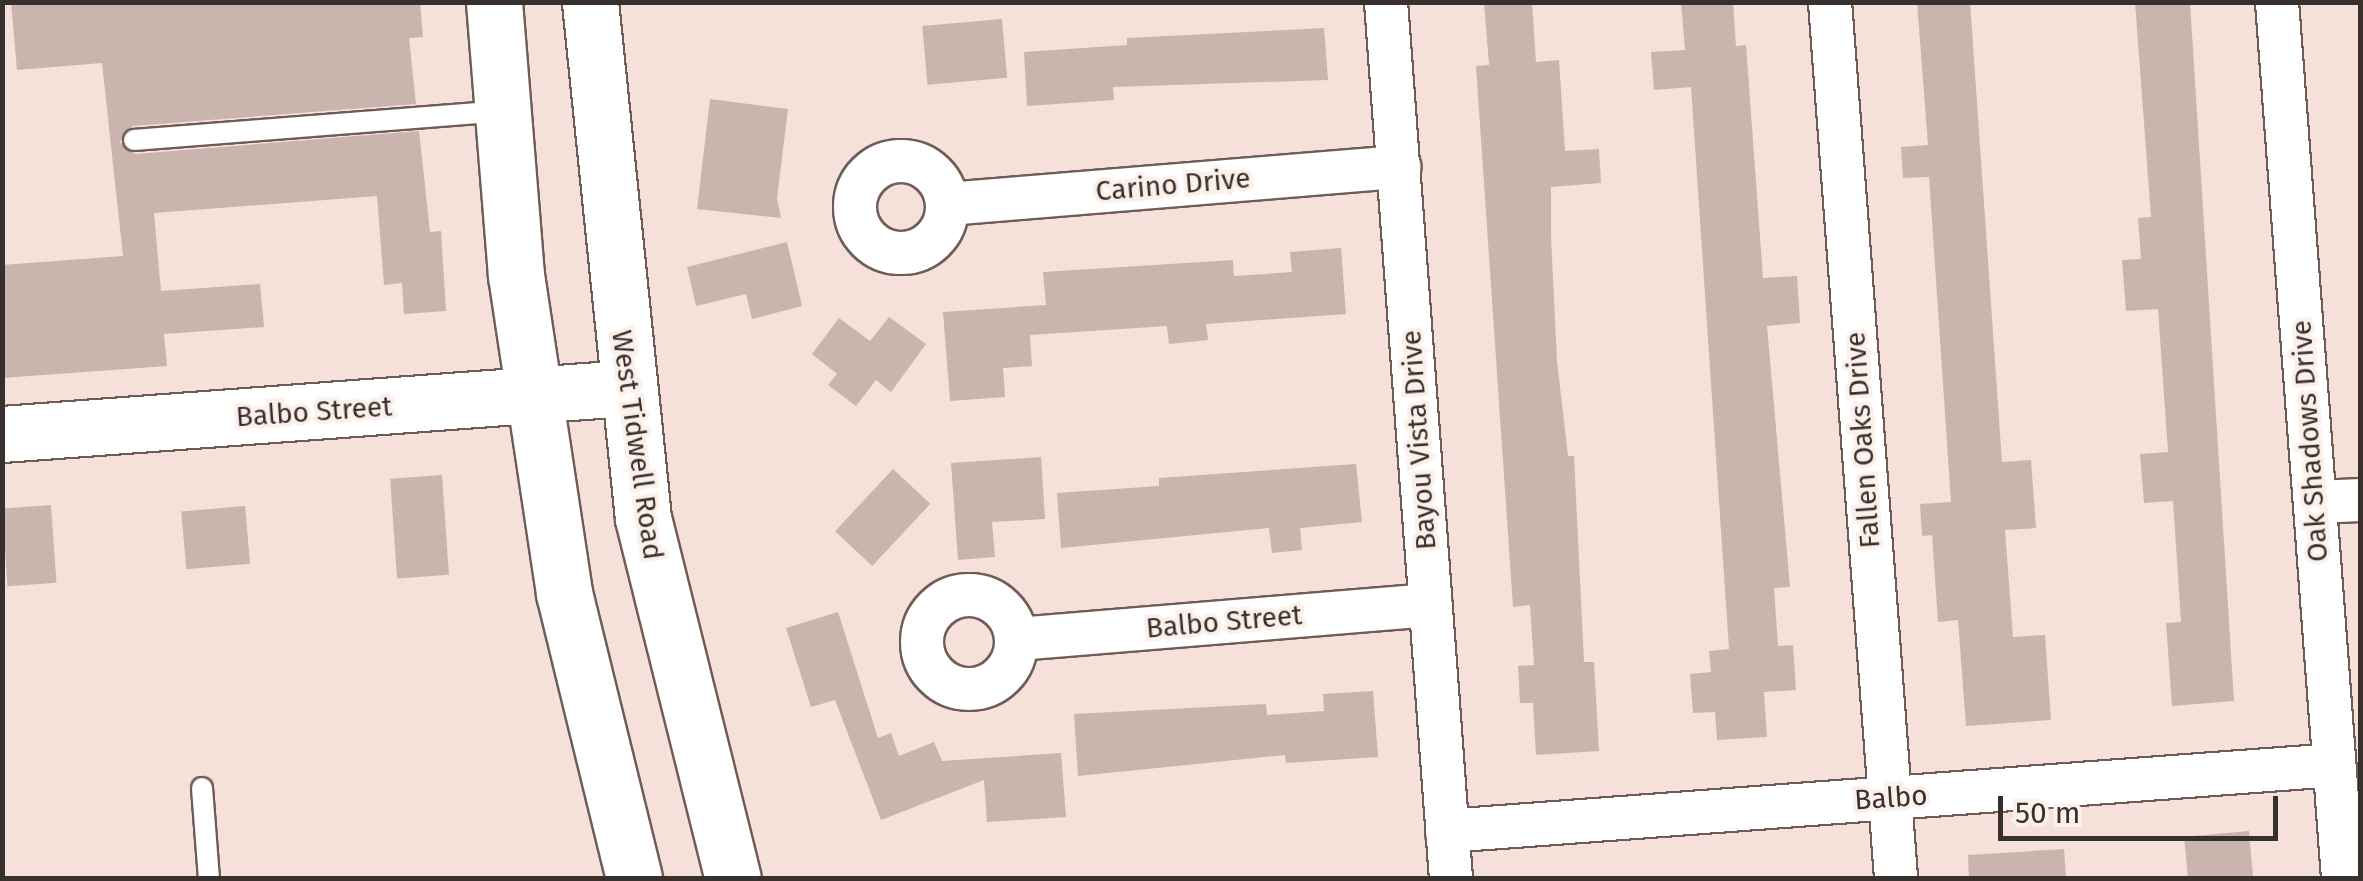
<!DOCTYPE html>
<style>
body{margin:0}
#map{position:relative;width:2363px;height:881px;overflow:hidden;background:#f5e1d9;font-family:"Fira Sans",sans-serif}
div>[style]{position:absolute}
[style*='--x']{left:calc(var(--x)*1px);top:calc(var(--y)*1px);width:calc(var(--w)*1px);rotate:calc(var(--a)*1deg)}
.building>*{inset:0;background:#c9b5ae;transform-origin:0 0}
.roads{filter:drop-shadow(2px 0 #6e5d57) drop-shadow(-2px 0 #6e5d57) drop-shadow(0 2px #6e5d57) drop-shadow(0 -2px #6e5d57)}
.lane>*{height:20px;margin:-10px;padding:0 10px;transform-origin:10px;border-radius:10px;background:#fff}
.street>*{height:42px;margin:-21px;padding:0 21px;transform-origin:21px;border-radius:21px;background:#fff}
.street>.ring{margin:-21px;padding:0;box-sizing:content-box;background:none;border:42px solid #fff;border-radius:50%}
.secondary>*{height:55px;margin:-27.5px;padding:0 27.5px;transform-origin:27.5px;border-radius:27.5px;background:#fff}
span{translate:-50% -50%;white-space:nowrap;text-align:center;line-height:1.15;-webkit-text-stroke:8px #fcf0eb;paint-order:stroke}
.street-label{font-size:28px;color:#38302d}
.frame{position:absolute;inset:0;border:5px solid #38302d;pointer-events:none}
.scale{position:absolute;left:1998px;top:796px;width:280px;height:45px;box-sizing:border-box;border:5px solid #38302d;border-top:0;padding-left:12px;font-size:30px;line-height:35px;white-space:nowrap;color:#38302d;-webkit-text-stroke:8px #fcf0eb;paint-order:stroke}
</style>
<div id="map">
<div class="building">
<i style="clip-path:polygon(11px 2px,420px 2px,423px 37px,409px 38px,416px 104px,133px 126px,120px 142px,135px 154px,419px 131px,430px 232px,441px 231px,446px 311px,404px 314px,402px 283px,384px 285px,377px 196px,154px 213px,161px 291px,260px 284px,264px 327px,164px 334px,167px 366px,2px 378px,2px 265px,123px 256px,102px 63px,17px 70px)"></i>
<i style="clip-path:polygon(1484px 2px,1532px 2px,1536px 62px,1559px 60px,1565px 151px,1599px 149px,1601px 183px,1551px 187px,1551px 236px,1557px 361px,1568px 456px,1574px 456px,1584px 662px,1594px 662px,1599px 751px,1536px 755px,1533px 703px,1520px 703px,1518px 666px,1534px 665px,1530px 605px,1513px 607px,1476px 66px,1489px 65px)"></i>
<i style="clip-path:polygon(1681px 2px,1733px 2px,1736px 46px,1746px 45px,1763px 278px,1797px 276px,1800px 323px,1767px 326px,1790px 587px,1774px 588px,1778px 646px,1793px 645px,1796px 690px,1764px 692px,1767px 737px,1717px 740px,1715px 712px,1693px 713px,1690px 674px,1711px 672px,1709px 651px,1729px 649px,1691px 87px,1654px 90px,1651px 52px,1685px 50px)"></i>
<i style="clip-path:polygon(1917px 2px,1970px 2px,2002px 462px,2031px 460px,2036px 528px,2005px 530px,2013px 637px,2045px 635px,2051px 720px,1966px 726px,1958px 620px,1938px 622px,1932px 535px,1922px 536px,1920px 504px,1951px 502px,1929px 177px,1903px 178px,1901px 147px,1928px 145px)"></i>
<i style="clip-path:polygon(2135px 2px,2190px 2px,2234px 701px,2172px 706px,2166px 623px,2181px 622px,2173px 501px,2144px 503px,2140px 454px,2168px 452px,2158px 309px,2126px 311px,2122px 260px,2141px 259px,2138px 218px,2151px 217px)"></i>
<i style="left:1002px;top:19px;width:59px;height:80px;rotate:85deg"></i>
<i style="clip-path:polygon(1324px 28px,1328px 80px,1113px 87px,1114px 100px,1027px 106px,1024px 52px,1127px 45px,1127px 38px)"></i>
<i style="clip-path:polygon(710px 99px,788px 109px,777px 198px,781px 218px,697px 209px)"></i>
<i style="clip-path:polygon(787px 242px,802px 306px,752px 319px,746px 294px,696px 306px,687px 267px)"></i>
<i style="clip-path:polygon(1341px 248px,1346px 314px,1206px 324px,1208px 340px,1169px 344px,1167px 326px,1030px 335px,1032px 366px,1003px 368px,1005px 397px,950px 401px,943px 312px,1046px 305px,1043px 272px,1233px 260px,1234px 276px,1292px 272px,1290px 252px)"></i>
<i style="clip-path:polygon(889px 317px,926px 344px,891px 392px,876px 380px,856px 406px,828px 385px,837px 374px,812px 354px,839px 318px,870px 341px)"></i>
<i style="clip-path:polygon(1041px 457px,1045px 519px,992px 522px,995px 557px,958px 560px,951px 463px)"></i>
<i style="clip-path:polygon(1356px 464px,1362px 522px,1300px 528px,1302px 550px,1272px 553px,1269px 528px,1061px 548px,1057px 493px,1159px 486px,1159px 478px)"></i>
<i style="left:893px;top:469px;width:51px;height:85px;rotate:43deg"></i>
<i style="left:442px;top:475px;width:100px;height:52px;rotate:86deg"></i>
<i style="left:51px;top:505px;width:78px;height:49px;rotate:86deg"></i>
<i style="left:245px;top:506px;width:58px;height:64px;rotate:85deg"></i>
<i style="clip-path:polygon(838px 612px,878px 738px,891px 733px,899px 756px,934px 742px,942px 761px,1061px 753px,1066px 817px,987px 822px,984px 780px,881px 820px,835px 700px,811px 707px,786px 628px)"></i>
<i style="clip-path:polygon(1373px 691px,1378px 757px,1286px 763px,1285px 755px,1078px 776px,1074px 714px,1266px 704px,1267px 715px,1324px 711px,1323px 694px)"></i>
<i style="left:2249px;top:831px;width:47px;height:65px;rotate:85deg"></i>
<i style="clip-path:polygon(2064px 849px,2066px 878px,1969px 878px,1968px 855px)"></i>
</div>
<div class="roads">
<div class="lane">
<i style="--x:134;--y:140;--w:367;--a:-4.5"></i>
<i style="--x:202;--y:788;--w:90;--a:85.6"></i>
</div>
<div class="street">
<i style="--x:1386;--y:2;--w:878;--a:85.76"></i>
<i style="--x:1830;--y:2;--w:878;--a:85.69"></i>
<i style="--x:2277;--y:2;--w:878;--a:85.69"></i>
<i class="ring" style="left:855px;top:161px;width:50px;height:50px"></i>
<i style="--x:947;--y:204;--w:454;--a:-4.7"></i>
<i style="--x:2315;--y:502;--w:45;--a:-2.5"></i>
<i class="ring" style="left:922px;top:595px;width:52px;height:52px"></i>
<i style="--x:1017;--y:639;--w:415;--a:-4.7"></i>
<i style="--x:1447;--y:831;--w:890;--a:-4.25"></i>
</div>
<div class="secondary">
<i style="--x:494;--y:2;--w:274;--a:85.4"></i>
<i style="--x:516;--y:275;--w:322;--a:81.4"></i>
<i style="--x:564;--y:593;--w:293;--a:76.2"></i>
<i style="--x:590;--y:2;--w:519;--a:84.14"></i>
<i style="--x:643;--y:518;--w:371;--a:76"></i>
<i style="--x:2;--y:434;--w:626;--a:-4.22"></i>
</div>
</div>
<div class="street-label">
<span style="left:1173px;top:185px;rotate:-5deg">Carino Drive</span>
<span style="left:314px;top:412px;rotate:-4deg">Balbo Street</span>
<span style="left:1419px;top:440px;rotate:-94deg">Bayou Vista Drive</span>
<span style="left:1863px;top:440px;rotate:-94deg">Fallen Oaks Drive</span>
<span style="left:2310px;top:441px;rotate:-94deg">Oak Shadows Drive</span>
<span style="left:637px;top:445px;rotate:82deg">West Tidwell Road</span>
<span style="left:1224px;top:622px;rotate:-5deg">Balbo Street</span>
<span style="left:1891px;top:798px;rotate:-4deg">Balbo</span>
</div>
<div class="frame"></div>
<div class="scale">50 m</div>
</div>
